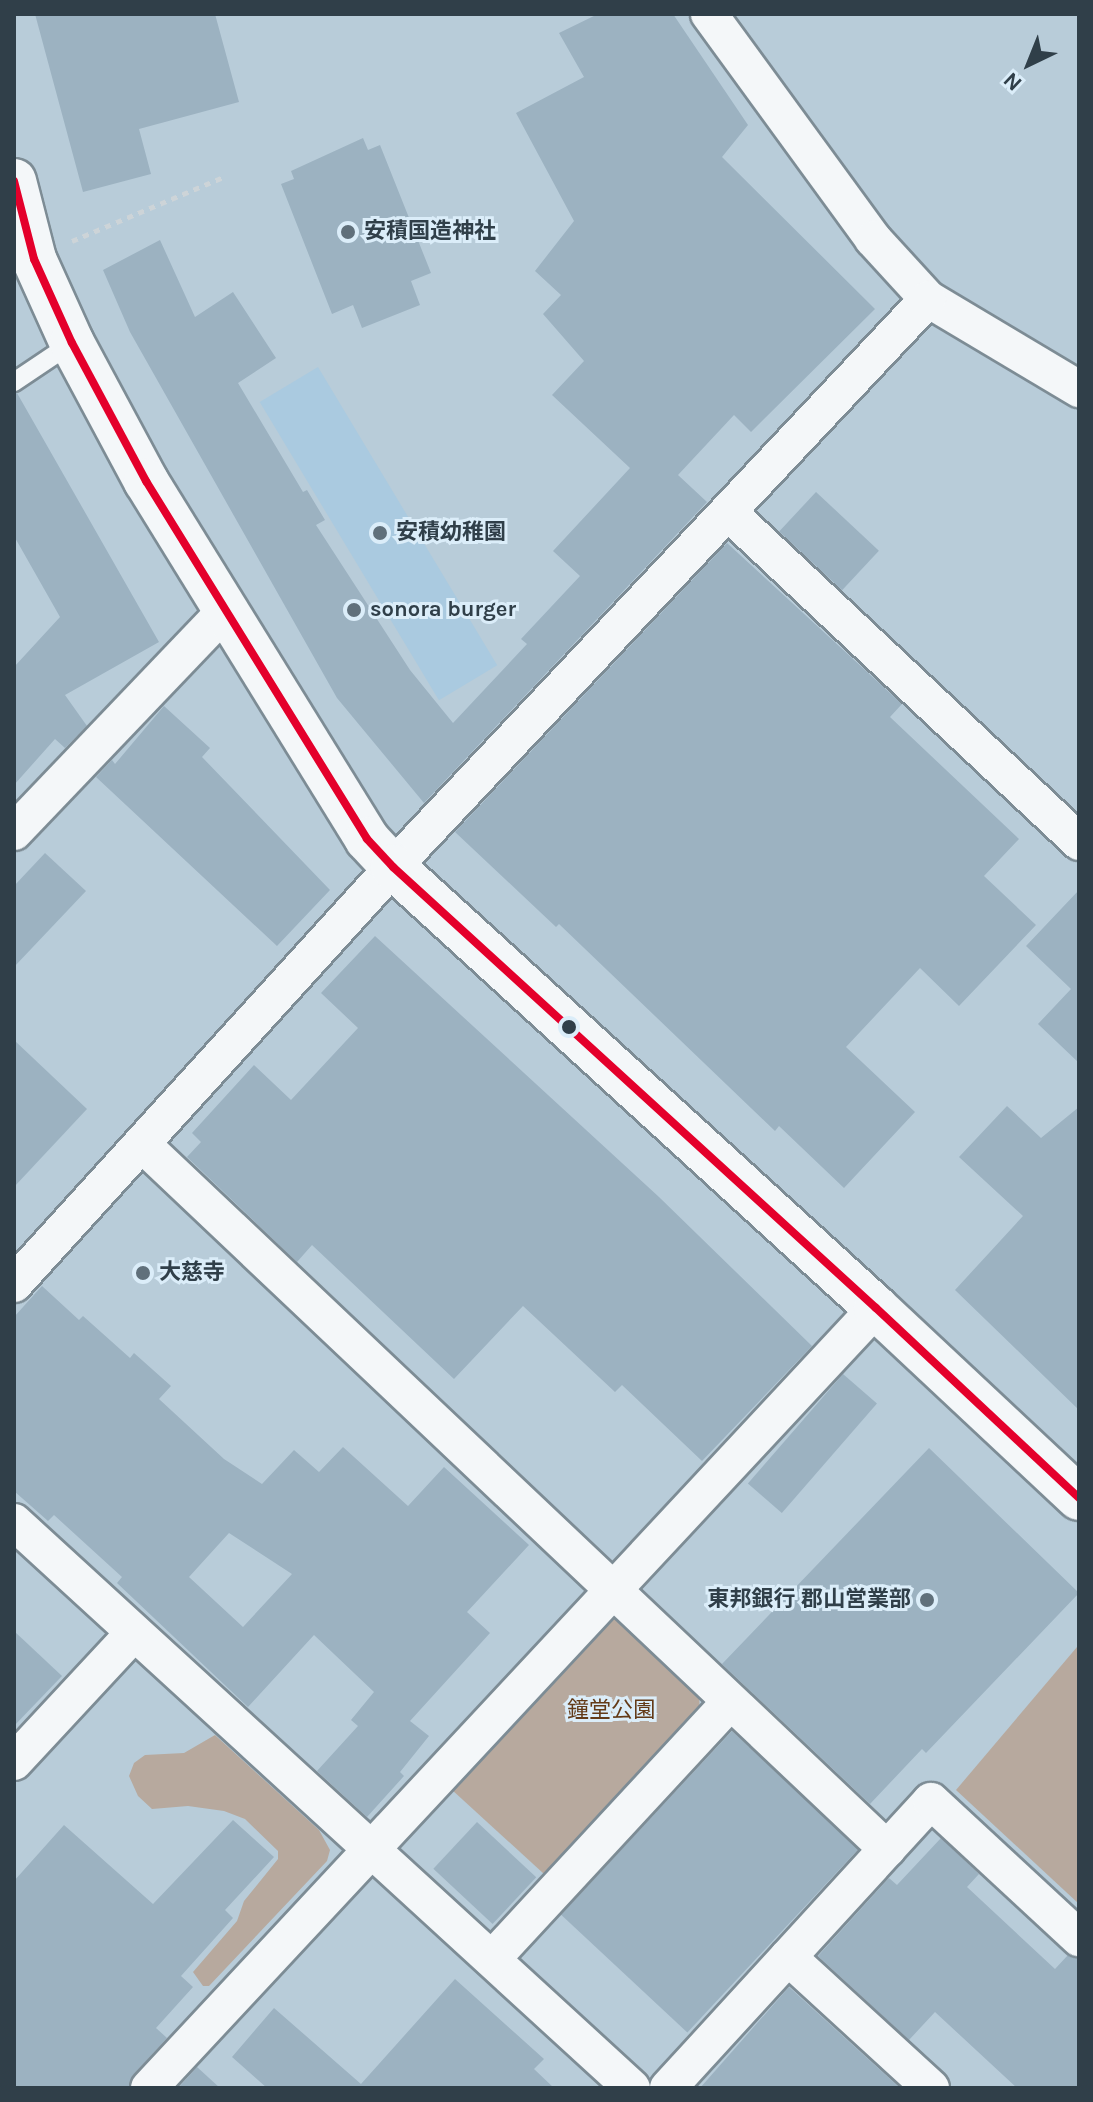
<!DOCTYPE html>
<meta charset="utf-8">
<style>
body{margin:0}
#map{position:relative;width:1093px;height:2102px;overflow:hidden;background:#b8ccd9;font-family:Karla,"Noto Sans JP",sans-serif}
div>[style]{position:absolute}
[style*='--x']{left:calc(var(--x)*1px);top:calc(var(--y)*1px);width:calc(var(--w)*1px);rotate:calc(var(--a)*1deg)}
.built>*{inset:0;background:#aacae0;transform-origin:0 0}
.green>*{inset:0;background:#b7a99e}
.building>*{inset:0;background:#9cb2c1;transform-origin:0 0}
.path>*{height:5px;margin-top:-2.5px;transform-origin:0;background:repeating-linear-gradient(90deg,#cdd4d8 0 6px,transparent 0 12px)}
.roads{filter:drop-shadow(2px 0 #7d8c95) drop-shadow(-2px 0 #7d8c95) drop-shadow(0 2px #7d8c95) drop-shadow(0 -2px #7d8c95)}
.service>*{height:18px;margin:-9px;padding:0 9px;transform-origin:9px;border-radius:9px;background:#f4f7f9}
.minor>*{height:36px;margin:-18px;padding:0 18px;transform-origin:18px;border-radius:18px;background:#f4f7f9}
.secondary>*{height:44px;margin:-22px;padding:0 22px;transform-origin:22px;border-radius:22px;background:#f4f7f9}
.bus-1>*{height:8px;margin:-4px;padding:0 4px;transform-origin:4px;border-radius:4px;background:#e4002b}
.dots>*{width:22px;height:22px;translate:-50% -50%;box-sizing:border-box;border:4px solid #dbedf9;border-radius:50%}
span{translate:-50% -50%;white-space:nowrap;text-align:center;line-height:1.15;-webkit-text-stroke:6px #dbedf9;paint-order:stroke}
.poi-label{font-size:22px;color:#303f49;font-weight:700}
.left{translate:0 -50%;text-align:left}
.right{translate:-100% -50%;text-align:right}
.park-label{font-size:22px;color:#633a17}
.frame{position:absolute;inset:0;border:16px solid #303f49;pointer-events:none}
.north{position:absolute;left:989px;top:24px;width:80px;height:80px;-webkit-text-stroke:6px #dbedf9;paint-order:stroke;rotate:223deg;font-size:22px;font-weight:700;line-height:32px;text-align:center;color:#303f49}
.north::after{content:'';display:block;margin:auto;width:28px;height:36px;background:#303f49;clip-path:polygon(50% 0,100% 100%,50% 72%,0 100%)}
</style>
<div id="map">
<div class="built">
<i style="left:318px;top:367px;width:348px;height:68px;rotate:59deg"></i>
</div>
<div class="green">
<i style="clip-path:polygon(611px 1615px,699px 1695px,700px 1712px,544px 1874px,451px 1789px)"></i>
<i style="clip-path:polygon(1077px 1647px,1079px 1649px,1079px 1904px,956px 1790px)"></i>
<i style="clip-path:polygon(215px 1735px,319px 1830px,330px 1850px,327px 1861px,209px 1986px,203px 1986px,193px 1972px,237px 1921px,244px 1901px,278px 1859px,278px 1851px,245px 1819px,224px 1811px,188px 1806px,152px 1809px,138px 1796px,129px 1776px,134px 1763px,145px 1755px,184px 1753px)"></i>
</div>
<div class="building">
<i style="clip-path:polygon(35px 14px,215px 14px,239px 102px,139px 129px,151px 174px,83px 192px)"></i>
<i style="clip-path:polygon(598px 14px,673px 14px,748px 125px,722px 157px,875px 309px,751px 432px,734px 415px,678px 475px,707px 502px,424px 803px,337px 698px,130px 332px,103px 270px,160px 240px,195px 317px,233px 292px,276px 358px,238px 383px,303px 492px,307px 490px,325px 520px,316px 525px,410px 670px,453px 723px,527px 644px,521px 639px,580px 576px,553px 551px,630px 468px,552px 395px,584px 361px,543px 314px,561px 295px,535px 271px,574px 221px,516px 113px,584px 77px,559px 33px)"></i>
<i style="clip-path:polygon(363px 138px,368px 150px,380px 145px,431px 273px,411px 281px,420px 305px,362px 328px,353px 305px,332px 314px,281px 184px,294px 179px,291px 171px)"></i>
<i style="clip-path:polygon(17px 393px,159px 642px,65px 695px,87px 726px,65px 748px,55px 739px,14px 785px,14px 667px,60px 617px,14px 536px,14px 394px)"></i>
<i style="left:816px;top:492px;width:86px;height:54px;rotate:43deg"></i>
<i style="clip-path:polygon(727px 543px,902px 704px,890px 717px,1019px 839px,984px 876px,1036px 925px,959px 1006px,920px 968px,846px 1047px,915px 1112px,844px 1188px,779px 1126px,775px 1131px,559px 924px,556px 927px,455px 832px)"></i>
<i style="clip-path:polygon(164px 706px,210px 748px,202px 757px,330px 890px,277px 946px,96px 777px,112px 760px,115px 764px)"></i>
<i style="clip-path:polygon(45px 853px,86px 891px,14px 967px,14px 886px)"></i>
<i style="clip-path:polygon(1079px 890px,1079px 1063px,1038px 1024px,1071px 989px,1026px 946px)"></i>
<i style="clip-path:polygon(375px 936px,659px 1197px,812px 1346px,702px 1461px,622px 1385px,615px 1392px,523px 1306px,454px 1379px,312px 1245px,297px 1262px,187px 1157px,201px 1142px,192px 1133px,254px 1065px,291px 1100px,358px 1028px,321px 993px)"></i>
<i style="clip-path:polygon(14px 1040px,87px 1109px,14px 1187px)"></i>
<i style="clip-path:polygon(1007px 1106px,1041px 1138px,1079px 1107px,1079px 1410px,955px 1290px,1023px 1216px,959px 1157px)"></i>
<i style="clip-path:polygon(evenodd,42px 1286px,79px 1320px,83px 1316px,130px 1358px,134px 1353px,171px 1386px,159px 1399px,224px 1459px,262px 1484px,294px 1450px,319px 1472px,343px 1447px,408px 1506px,444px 1467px,529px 1545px,467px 1612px,490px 1633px,410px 1721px,429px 1736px,400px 1772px,404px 1776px,367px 1817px,317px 1771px,358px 1726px,351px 1720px,374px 1692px,314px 1635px,248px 1707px,117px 1583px,122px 1577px,54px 1515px,48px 1521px,14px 1491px,14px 1317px,42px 1286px,229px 1533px,292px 1574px,243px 1627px,189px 1577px,229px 1533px)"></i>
<i style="left:843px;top:1374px;width:45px;height:145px;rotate:41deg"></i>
<i style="clip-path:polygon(929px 1448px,1079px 1593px,926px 1753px,922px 1749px,870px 1804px,722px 1664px)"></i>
<i style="clip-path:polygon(14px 1631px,62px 1676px,14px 1726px)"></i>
<i style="left:732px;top:1731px;width:173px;height:251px;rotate:43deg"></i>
<i style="clip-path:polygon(233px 1820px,274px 1857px,225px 1910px,233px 1918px,181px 1976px,193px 1987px,156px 2028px,167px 2038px,134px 2074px,129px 2088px,14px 2088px,14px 1881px,64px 1825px,153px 1904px)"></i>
<i style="left:477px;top:1822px;width:81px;height:64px;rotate:43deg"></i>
<i style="clip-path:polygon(941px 1838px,979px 1874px,967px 1887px,1055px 1969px,1068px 1955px,1079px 1958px,1079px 2088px,1017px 2088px,935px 2012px,909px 2040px,818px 1956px,889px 1878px,897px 1885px)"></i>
<i style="clip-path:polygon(455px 1979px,544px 2059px,534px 2069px,554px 2088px,267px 2088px,232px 2057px,274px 2008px,361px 2084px)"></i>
<i style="clip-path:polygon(789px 1987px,900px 2088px,700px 2088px)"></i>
<i style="clip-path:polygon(197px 2067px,220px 2088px,178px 2088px)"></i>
</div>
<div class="path">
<i style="--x:72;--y:241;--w:167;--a:-22.9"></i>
</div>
<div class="roads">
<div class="service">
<i style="--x:14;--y:382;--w:70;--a:-33.9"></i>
</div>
<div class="minor">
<i style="--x:709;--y:14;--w:278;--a:53.9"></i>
<i style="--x:873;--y:239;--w:81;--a:47.5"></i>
<i style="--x:928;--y:299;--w:176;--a:30.8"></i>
<i style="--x:728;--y:512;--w:482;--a:43.2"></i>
<i style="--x:14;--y:832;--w:307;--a:-46.3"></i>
<i style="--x:142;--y:1144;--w:1026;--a:43.42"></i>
<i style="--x:14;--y:1284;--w:563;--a:-47.73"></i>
<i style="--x:393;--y:867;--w:780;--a:-46.71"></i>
<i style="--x:14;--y:1522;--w:838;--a:42.49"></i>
<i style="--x:14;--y:1762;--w:176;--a:-47.1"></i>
<i style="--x:788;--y:1957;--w:194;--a:42.5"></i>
<i style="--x:492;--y:1959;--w:349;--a:-47.2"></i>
<i style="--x:149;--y:2088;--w:1066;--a:-47.01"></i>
<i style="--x:668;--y:2088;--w:389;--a:-47.5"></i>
<i style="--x:931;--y:1801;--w:202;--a:42.8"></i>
</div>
<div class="secondary">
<i style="--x:14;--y:181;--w:81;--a:75.6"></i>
<i style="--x:34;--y:259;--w:92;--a:65.7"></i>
<i style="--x:72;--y:343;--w:157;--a:61.8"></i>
<i style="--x:146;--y:481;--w:421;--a:58.3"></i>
<i style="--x:367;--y:839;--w:38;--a:47"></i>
<i style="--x:393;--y:867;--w:654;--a:42.4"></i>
<i style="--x:876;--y:1308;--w:278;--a:43.1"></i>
</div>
</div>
<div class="bus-1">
<i style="--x:14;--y:181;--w:81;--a:75.6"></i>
<i style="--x:34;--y:259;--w:92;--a:65.7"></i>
<i style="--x:72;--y:343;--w:157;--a:61.8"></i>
<i style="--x:146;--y:481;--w:421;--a:58.3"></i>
<i style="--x:367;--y:839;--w:38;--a:47"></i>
<i style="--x:393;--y:867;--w:654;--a:42.4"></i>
<i style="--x:876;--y:1308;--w:278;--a:43.1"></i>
</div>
<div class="dots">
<i style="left:348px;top:232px;background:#60707b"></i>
<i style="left:380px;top:533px;background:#60707b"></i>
<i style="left:354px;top:610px;background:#60707b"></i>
<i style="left:569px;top:1027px;background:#303f49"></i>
<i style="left:143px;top:1273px;background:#60707b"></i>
<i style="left:927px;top:1600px;background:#60707b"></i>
</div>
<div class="poi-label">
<span class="left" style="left:364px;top:232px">安積国造神社</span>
<span class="left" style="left:396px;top:533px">安積幼稚園</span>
<span class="left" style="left:370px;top:610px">sonora burger</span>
<span class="left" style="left:159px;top:1273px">大慈寺</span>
<span class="right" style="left:911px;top:1600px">東邦銀行 郡山営業部</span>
</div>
<div class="park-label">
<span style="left:611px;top:1711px">鐘堂公園</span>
</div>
<div class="frame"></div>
<div class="north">N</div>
</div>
